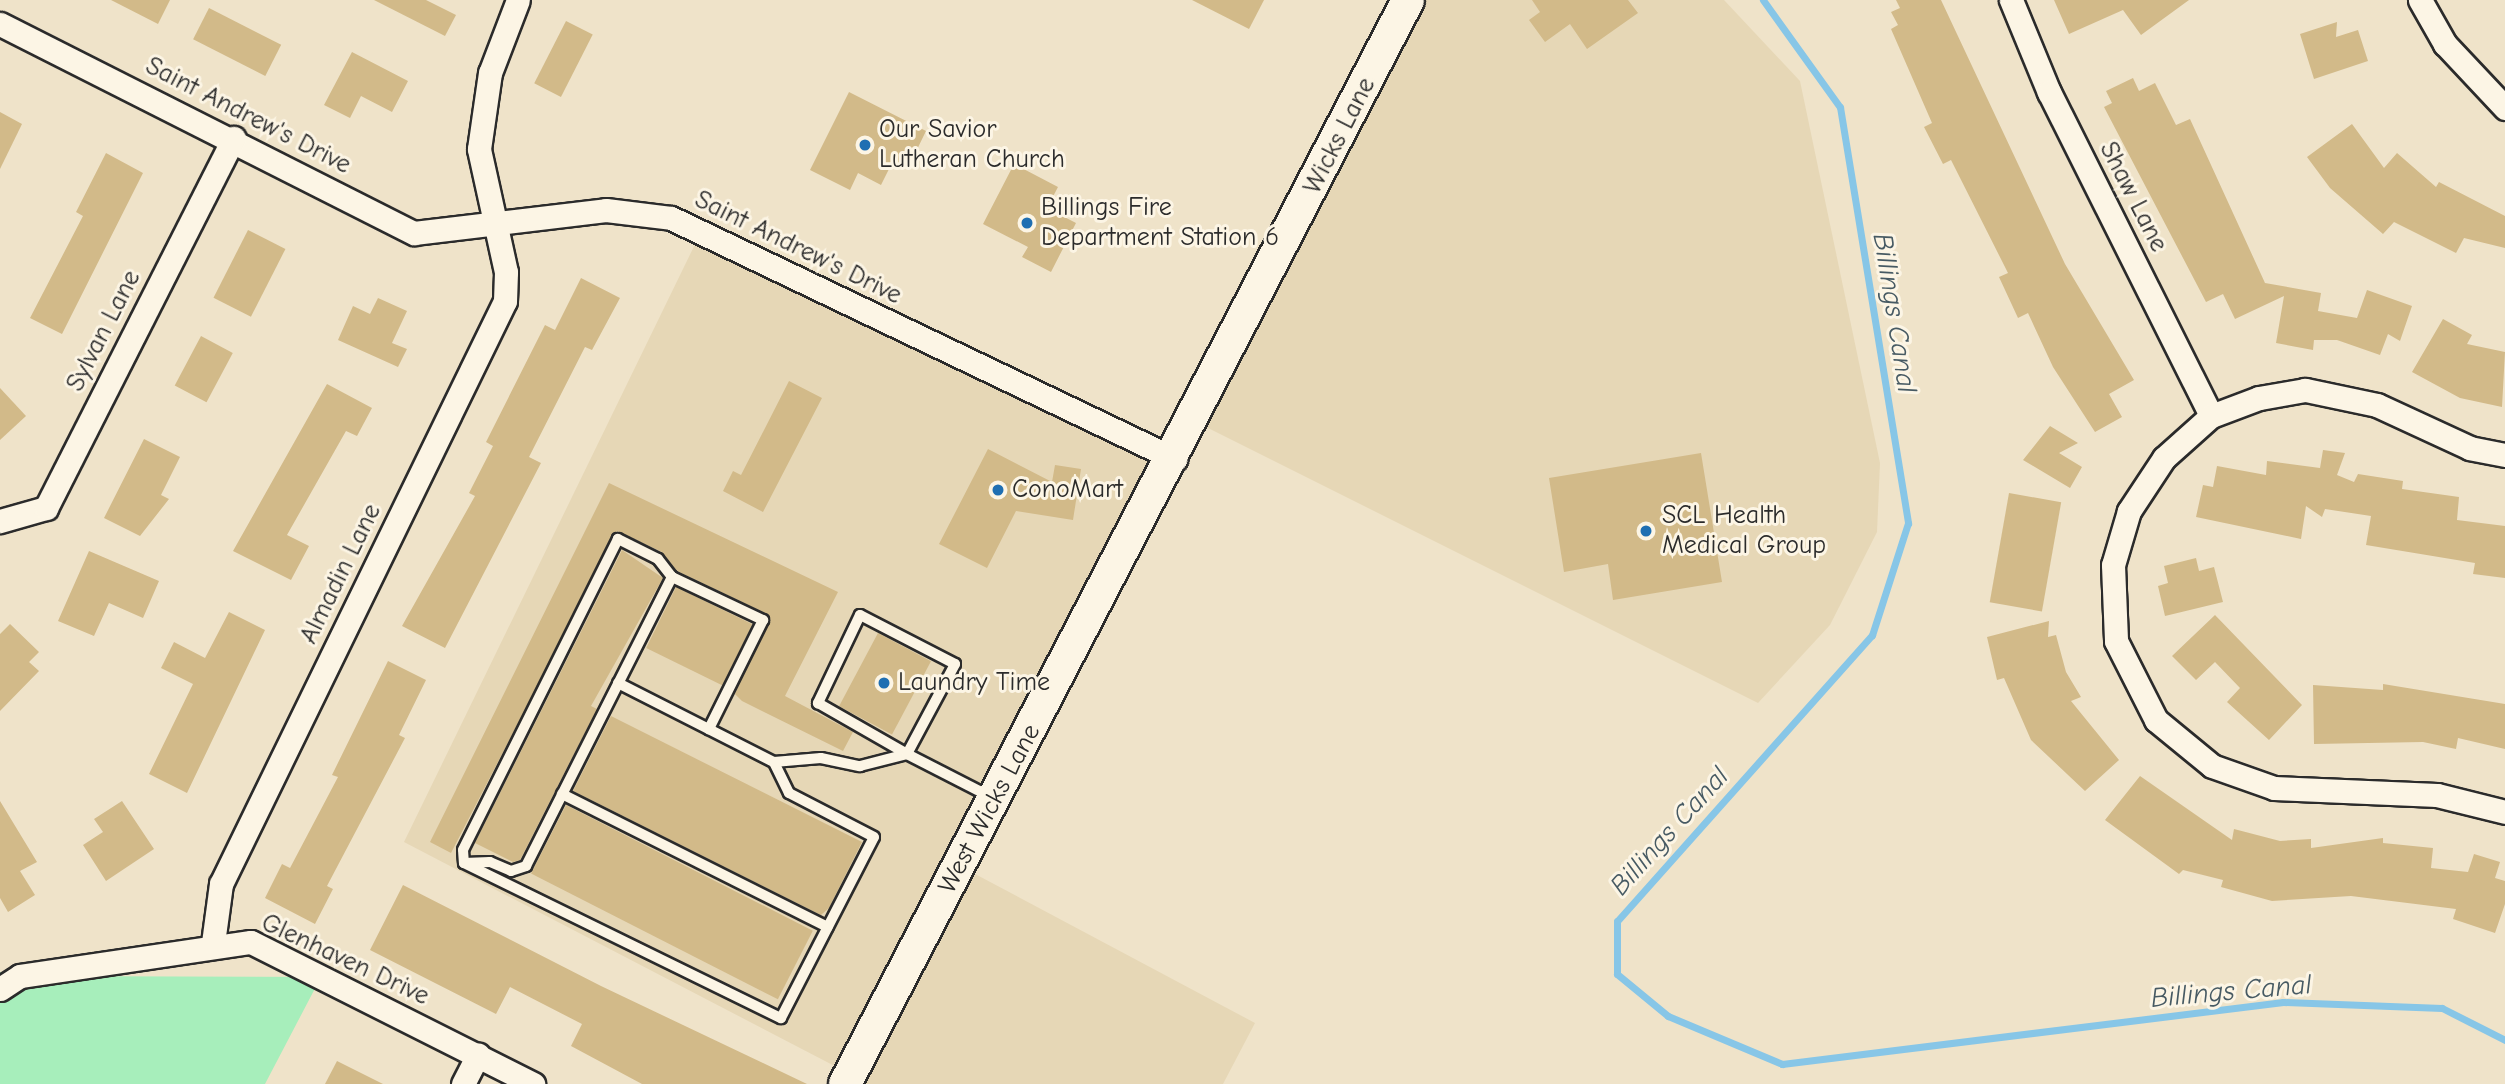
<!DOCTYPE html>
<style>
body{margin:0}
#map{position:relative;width:2505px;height:1084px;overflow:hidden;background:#efe3c9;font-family:"Comic Neue",sans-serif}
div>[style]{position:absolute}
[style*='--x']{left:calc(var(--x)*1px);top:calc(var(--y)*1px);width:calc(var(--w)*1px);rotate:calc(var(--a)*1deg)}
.built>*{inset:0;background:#e6d7b6}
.green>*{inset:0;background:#a7eebb}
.stream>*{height:7px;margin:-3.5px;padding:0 3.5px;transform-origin:3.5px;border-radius:3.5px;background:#87c6e7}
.building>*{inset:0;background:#d2ba89;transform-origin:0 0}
.roads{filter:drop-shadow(2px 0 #2b2b2b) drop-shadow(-2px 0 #2b2b2b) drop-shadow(0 2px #2b2b2b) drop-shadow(0 -2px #2b2b2b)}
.lane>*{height:10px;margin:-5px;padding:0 5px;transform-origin:5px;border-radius:5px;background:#fcf5e5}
.street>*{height:23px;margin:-11.5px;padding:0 11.5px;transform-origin:11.5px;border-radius:11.5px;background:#fcf5e5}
.secondary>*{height:32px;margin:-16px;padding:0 16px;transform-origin:16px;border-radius:16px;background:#fcf5e5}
.dots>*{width:19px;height:19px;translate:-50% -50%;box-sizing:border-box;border:4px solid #fcf5e5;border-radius:50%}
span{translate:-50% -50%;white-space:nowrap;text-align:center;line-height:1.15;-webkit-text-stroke:6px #fcf5e5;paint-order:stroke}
.street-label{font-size:26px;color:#2b2b2b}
.poi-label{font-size:26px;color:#2b2b2b}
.left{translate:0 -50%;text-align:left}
.water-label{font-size:28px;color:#475a63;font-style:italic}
</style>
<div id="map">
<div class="built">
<i style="clip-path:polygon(1407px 0,1724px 0,1800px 81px,1880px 463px,1877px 532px,1830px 625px,1758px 703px,1194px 421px)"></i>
<i style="clip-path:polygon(701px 232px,1175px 459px,960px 866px,1255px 1023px,1223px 1084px,845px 1084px,850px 1074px,404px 842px)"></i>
</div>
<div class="green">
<i style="clip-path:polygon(0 972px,20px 976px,321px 977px,265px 1084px,0 1084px)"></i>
</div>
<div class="stream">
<i style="--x:1763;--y:0;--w:132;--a:54.3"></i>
<i style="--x:1840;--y:107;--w:422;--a:80.7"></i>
<i style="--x:1908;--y:523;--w:118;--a:107.8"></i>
<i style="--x:1872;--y:635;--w:383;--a:131.7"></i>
<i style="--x:1617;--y:921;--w:53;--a:90"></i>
<i style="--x:1617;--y:974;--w:66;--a:39.5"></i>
<i style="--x:1668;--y:1016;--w:124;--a:22.8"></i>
<i style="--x:1782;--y:1064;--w:505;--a:-7.05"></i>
<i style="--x:2283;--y:1002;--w:159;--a:2.2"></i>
<i style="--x:2442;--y:1008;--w:71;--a:26.9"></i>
</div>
<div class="building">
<i style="clip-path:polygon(111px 0,170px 0,158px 24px)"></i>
<i style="clip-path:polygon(374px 0,426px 0,456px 15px,445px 36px)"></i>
<i style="clip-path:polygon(1192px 0,1264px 0,1249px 29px)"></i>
<i style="clip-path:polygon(1532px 0,1628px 0,1638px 13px,1587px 49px,1570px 24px,1545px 42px,1529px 20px,1540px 12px)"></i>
<i style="clip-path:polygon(1896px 0,1941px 0,2065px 264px,2134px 380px,2109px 394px,2122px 417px,2095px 432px,2053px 367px,2028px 313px,2018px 318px,1999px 277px,2008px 273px,1951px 160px,1943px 164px,1924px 127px,1932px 123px,1891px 29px,1898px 25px,1891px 12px,1900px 8px)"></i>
<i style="clip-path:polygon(2054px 0,2189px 0,2141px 35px,2123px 10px,2069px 34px)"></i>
<i style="left:209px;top:8px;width:81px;height:35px;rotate:27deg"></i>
<i style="left:566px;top:21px;width:30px;height:70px;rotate:27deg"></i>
<i style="clip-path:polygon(2337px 22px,2336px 37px,2358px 30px,2368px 61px,2314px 79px,2300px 34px)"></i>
<i style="clip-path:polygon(352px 52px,408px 81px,392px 112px,361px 96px,350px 118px,324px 105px)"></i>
<i style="clip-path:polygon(2133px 78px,2139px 91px,2155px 83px,2176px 125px,2190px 119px,2265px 283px,2321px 293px,2318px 311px,2357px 318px,2367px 290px,2412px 306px,2400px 341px,2388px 334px,2380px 355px,2337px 340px,2314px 340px,2313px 350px,2276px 343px,2284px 296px,2235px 319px,2223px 294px,2206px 302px,2104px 107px,2112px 103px,2106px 91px)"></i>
<i style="clip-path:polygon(849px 92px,926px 131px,908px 168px,893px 161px,881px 185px,858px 173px,850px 190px,810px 170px)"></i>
<i style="clip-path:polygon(0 112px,22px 124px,0 169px)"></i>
<i style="clip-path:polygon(2352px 124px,2384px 168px,2397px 153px,2436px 187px,2439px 182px,2505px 216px,2505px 248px,2464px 238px,2456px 253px,2394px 222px,2383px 234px,2330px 188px,2307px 157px)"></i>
<i style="clip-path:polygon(106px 153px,143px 173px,62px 334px,30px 318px,83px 216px,76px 212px)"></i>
<i style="clip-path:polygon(1014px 164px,1058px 187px,1047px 208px,1076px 223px,1051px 272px,1022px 257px,1028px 247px,983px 224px)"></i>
<i style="left:248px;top:230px;width:42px;height:76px;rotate:27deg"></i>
<i style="clip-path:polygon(581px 278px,620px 298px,592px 350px,585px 347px,529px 457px,541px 463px,445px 648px,402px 626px,475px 496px,469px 493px,493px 446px,486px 442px,545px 325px,555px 330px)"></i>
<i style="clip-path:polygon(378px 298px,407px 311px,392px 343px,407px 349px,398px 367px,338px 340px,353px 306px,370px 314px)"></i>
<i style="clip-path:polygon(2443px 319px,2472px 335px,2467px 344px,2505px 352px,2502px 407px,2460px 398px,2412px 372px)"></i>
<i style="left:201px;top:336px;width:36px;height:56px;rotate:28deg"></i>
<i style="clip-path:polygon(789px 381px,822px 398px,763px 512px,723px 491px,733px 471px,741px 475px)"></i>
<i style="clip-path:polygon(327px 384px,372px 408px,357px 436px,346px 431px,287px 535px,309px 546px,291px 580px,233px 551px)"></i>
<i style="clip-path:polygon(0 388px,26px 416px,0 440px)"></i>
<i style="clip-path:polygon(2050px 426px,2078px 443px,2059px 453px,2082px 467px,2070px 488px,2023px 460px)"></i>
<i style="clip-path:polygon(144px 439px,180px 457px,161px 495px,169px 499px,140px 536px,104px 518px)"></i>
<i style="clip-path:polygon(988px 449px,1052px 482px,1055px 465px,1081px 469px,1073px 520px,1016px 511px,987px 568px,939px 544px)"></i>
<i style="clip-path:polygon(2323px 450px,2345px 453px,2337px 475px,2354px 482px,2358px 474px,2403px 481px,2402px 489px,2459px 497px,2457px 520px,2505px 526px,2505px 578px,2473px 574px,2475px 563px,2366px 545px,2371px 516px,2325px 509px,2322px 517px,2306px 506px,2301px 539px,2196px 517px,2203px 485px,2213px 487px,2217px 466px,2266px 475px,2267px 461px,2320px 468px)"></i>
<i style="clip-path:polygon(1701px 453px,1722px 582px,1613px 600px,1608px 564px,1564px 572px,1549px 478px)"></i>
<i style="clip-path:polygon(609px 483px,838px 592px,785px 696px,853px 732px,843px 751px,742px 701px,735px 694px,769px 615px,677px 571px,662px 552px,617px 531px,451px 853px,430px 842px)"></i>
<i style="left:2009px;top:493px;width:53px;height:111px;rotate:10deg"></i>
<i style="clip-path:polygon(622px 550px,663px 578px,591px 706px,597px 709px,520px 860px,513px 862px,475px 843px)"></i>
<i style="clip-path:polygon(89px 551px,159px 581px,143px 618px,109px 603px,94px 636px,58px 621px)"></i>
<i style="clip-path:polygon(2196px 558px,2199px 571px,2214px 567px,2223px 602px,2165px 616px,2158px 586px,2168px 583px,2164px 566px)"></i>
<i style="left:676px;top:587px;width:85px;height:68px;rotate:26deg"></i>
<i style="clip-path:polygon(229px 612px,265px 630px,187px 793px,149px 774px,193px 684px,161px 668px,174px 642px,205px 658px)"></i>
<i style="clip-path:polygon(2215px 615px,2302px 705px,2269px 740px,2227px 702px,2240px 688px,2215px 662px,2196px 680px,2172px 656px)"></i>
<i style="clip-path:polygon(2049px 621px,2048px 637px,2056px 635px,2066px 672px,2081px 697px,2071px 701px,2119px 760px,2085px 791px,2031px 740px,2004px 678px,1997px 680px,1987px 637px)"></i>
<i style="clip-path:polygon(10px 624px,39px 652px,29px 662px,39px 671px,0 711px,0 634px)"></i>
<i style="left:878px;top:633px;width:60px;height:83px;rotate:28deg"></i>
<i style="clip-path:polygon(388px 661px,426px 680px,399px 735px,405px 738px,327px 886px,333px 889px,315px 924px,265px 898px,282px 864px,290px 868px,338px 777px,332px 775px)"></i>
<i style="clip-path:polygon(2383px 684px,2505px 704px,2505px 749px,2458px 738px,2456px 749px,2423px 742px,2314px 744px,2313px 685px,2383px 690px)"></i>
<i style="clip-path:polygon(611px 716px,862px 842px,829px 908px,821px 915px,573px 791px)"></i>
<i style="clip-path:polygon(2140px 776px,2232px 840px,2234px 829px,2280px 841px,2311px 839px,2311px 848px,2383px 838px,2383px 843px,2433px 848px,2431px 868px,2468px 872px,2474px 854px,2500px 862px,2495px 878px,2505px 881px,2505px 904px,2495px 933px,2453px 919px,2456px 909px,2351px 896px,2272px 901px,2221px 887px,2223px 880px,2183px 870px,2179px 874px,2105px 820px)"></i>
<i style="clip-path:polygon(0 801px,37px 862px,20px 871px,35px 895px,8px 912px,0 898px)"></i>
<i style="clip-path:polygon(122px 801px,154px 849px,106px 881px,83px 845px,103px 832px,94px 819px)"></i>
<i style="left:566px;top:805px;width:277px;height:77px;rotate:27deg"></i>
<i style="clip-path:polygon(403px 885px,601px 986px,807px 1084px,642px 1084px,571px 1046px,582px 1024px,510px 987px,496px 1014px,370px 950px)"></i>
<i style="clip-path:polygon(337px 1061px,383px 1084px,325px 1084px)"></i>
</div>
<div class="roads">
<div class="lane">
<i style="--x:672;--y:577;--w:101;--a:25.3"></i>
<i style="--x:763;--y:620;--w:122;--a:116.4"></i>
<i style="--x:618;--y:683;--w:175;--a:26.9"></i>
<i style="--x:774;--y:762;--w:47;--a:-4.9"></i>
<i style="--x:821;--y:758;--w:40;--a:12"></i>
<i style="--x:860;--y:766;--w:49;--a:-14.3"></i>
<i style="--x:907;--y:754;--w:102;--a:-61.9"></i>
<i style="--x:955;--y:664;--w:107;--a:-152.7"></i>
<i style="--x:860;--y:615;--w:98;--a:115.5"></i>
<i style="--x:818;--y:703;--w:103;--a:29.8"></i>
<i style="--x:907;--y:754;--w:97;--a:27.1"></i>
<i style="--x:562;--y:794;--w:297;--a:26.6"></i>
<i style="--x:464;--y:863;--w:26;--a:-2"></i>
<i style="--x:490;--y:862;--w:23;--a:23"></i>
<i style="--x:511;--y:871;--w:16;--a:-18"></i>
<i style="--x:526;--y:866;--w:324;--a:-63.2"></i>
<i style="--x:672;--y:577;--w:23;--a:-128"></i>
<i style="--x:658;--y:559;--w:45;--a:-153.4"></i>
<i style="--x:618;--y:539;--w:347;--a:116.5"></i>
<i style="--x:463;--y:850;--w:13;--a:86"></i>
<i style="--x:464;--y:863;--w:353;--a:26.1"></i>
<i style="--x:781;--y:1018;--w:203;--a:-62.8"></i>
<i style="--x:874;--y:837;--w:96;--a:-152.6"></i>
<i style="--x:789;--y:793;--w:34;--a:-116"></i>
</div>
<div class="street">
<i style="--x:2011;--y:0;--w:100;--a:67.6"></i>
<i style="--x:2049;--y:92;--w:362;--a:63.4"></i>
<i style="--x:2420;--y:0;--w:51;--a:60.4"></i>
<i style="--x:2445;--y:44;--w:88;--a:46.8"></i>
<i style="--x:0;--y:24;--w:464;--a:26.8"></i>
<i style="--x:414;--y:233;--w:193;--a:-6.8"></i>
<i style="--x:606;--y:210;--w:65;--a:7"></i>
<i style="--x:671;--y:218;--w:559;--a:25.56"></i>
<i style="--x:2505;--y:455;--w:36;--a:-169"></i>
<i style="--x:2470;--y:448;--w:102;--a:-155.2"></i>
<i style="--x:2377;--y:405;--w:74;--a:-168.2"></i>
<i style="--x:2305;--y:390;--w:47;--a:170.1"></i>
<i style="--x:2259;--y:398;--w:51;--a:159.4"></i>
<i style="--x:2211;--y:416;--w:63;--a:138.2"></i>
<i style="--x:2164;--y:458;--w:64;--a:123.4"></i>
<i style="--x:2129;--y:511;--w:56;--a:106.5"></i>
<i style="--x:2113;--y:565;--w:76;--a:87.7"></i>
<i style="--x:2116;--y:641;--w:89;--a:63.1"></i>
<i style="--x:2156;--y:720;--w:72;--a:39.4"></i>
<i style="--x:2212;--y:766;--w:66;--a:19.5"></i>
<i style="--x:2274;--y:788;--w:163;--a:2.5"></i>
<i style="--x:2437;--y:795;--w:70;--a:14"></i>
<i style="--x:0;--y:521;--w:48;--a:-15.8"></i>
<i style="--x:46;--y:508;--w:415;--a:-63.1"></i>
<i style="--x:213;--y:943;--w:60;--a:-82.3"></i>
<i style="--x:221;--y:884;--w:648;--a:-64.03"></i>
<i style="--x:505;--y:301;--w:29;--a:-88"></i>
<i style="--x:506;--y:272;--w:126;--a:-102.4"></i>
<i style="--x:479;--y:149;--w:77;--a:-81.8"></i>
<i style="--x:490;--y:73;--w:78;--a:-69"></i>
<i style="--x:0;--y:989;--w:24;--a:-33"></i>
<i style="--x:20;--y:976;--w:233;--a:-8.4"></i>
<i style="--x:251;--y:942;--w:316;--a:26.7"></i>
<i style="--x:463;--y:1084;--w:33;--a:-63"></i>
</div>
<div class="secondary">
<i style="--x:845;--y:1084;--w:1221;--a:-62.55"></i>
</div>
</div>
<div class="dots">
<i style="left:865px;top:145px;background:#1f6fb2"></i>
<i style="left:1027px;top:223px;background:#1f6fb2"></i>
<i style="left:998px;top:490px;background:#1f6fb2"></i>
<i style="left:1646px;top:531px;background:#1f6fb2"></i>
<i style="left:884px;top:683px;background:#1f6fb2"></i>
</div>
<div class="street-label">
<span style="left:248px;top:116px;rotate:27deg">Saint Andrew's Drive</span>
<span style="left:1340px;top:136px;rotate:-63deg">Wicks Lane</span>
<span style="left:2133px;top:197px;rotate:63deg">Shaw Lane</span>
<span style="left:798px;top:248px;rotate:26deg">Saint Andrew's Drive</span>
<span style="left:104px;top:331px;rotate:-63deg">Sylvan Lane</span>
<span style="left:341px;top:574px;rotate:-64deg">Almadin Lane</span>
<span style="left:990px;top:809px;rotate:-62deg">West Wicks Lane</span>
<span style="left:345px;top:960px;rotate:25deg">Glenhaven Drive</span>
</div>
<div class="poi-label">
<span class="left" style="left:879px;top:145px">Our Savior<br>Lutheran Church</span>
<span class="left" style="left:1041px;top:223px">Billings Fire<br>Department Station 6</span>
<span class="left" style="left:1012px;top:490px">ConoMart</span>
<span class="left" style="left:1662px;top:531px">SCL Health<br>Medical Group</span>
<span class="left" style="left:898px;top:683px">Laundry Time</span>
</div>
<div class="water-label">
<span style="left:1895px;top:313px;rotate:81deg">Billings Canal</span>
<span style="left:1669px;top:831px;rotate:-48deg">Billings Canal</span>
<span style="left:2231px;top:991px;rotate:-5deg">Billings Canal</span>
</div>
</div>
